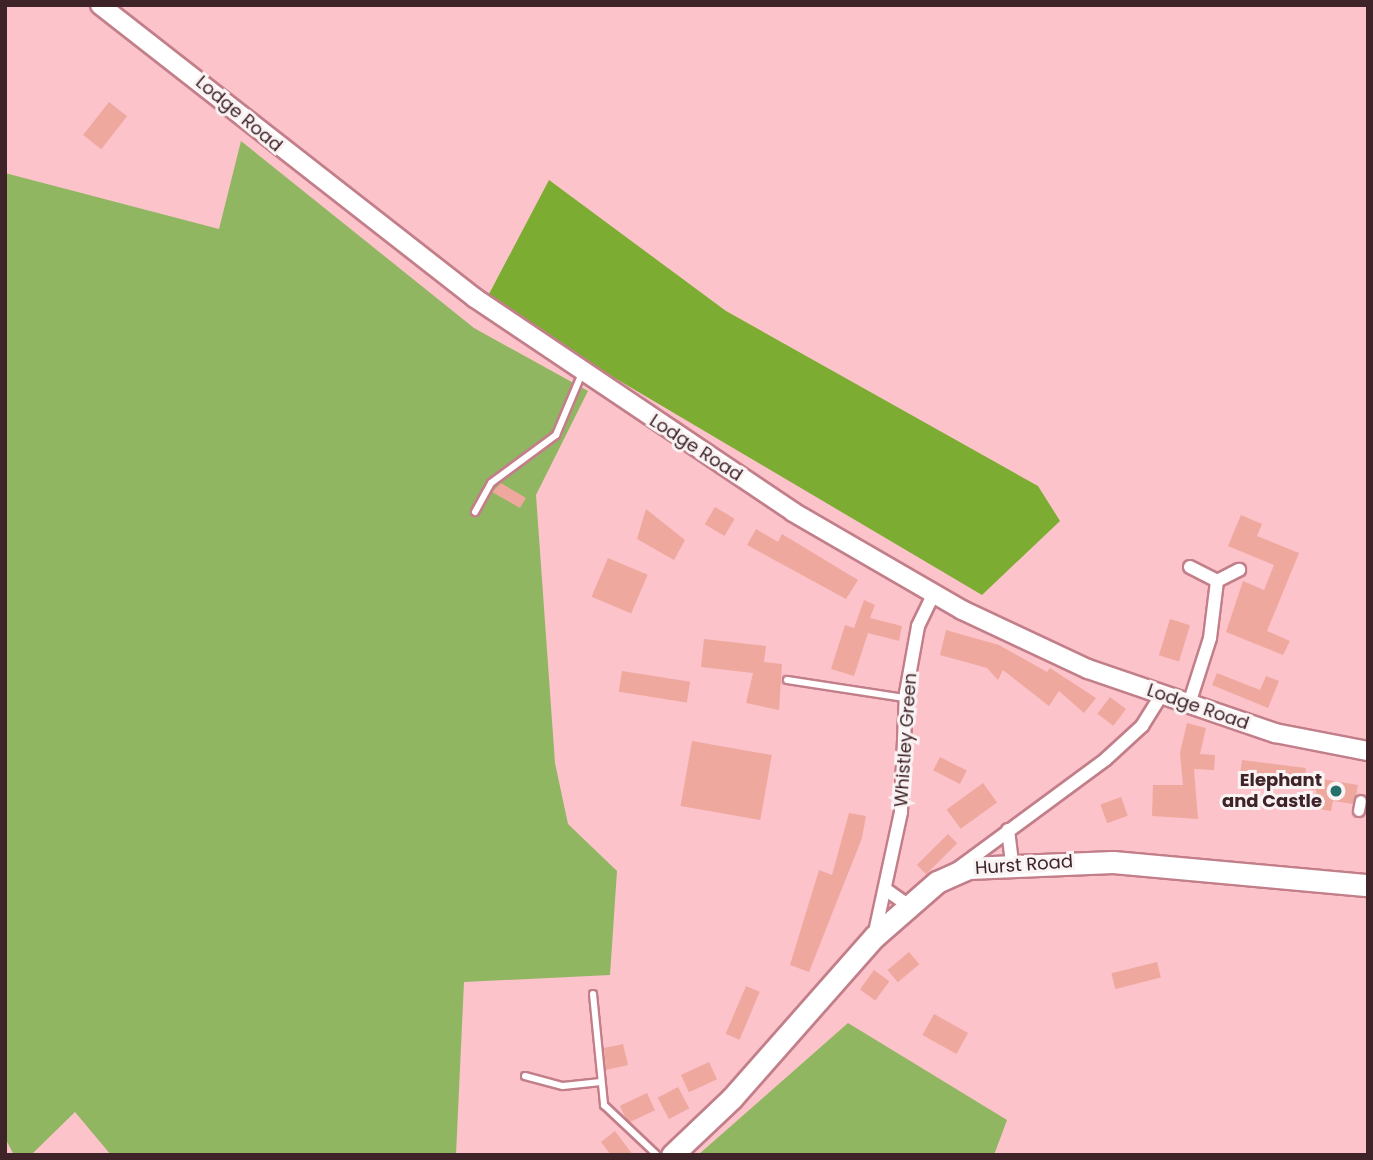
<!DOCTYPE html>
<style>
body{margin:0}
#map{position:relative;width:1373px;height:1160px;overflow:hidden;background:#fcc3cb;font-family:Poppins,sans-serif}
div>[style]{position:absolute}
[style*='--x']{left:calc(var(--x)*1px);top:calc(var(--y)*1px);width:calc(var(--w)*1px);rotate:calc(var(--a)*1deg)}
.green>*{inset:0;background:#90b661}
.forest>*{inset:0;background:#7cac31}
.building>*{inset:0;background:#eea89e;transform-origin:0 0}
.roads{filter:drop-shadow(2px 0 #c27f8a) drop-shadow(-2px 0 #c27f8a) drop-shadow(0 2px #c27f8a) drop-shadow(0 -2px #c27f8a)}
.service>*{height:6px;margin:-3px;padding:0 3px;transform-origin:3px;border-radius:3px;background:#fff}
.pedestrian>*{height:10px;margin:-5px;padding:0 5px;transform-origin:5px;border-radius:5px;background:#fff}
.minor>*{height:12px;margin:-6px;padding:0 6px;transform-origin:6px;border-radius:6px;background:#fff}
.secondary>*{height:18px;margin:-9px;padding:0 9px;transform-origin:9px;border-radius:9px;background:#fff}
.primary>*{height:21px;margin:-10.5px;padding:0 10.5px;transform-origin:10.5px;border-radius:10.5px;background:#fff}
.dots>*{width:19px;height:19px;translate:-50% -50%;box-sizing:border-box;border:4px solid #faf3f4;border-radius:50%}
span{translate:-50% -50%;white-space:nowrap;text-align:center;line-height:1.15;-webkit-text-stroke:6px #faf3f4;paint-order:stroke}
.street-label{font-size:18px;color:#3e2328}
.poi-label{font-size:18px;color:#3e2328;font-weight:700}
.right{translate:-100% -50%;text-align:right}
.frame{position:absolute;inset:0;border:7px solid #3e2328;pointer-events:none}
</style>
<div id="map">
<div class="green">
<i style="clip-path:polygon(241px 141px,474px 328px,588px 391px,536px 495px,555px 763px,568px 824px,617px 871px,610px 975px,464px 982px,456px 1155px,111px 1155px,75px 1112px,31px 1155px,14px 1155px,5px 1138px,5px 173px,219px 229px)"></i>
<i style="clip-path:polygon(848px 1023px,1007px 1120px,994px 1155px,698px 1155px)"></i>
</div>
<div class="forest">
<i style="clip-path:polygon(549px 180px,726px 311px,1038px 486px,1060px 521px,982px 595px,608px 374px,489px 294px)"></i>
</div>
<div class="building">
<i style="left:109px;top:102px;width:23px;height:42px;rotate:38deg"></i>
<i style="clip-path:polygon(501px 483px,526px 498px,520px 508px,492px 492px)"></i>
<i style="left:715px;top:507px;width:23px;height:20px;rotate:31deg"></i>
<i style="clip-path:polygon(646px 509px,685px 540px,674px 560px,637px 539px)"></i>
<i style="clip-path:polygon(1241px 515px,1262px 524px,1257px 536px,1299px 553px,1267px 631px,1290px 641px,1283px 655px,1226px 632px,1243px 581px,1264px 590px,1274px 565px,1228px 546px)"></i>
<i style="clip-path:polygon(756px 529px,778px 542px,782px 534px,858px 580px,846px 599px,747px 545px)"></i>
<i style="left:608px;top:558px;width:43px;height:42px;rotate:23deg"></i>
<i style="clip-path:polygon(864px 600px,875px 605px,870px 618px,902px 626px,899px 641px,868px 633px,854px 676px,831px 669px,845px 625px,854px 628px)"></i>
<i style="left:1170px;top:619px;width:21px;height:38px;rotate:17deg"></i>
<i style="clip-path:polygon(946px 630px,999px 645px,1047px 672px,1050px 668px,1096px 698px,1084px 713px,1059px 691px,1049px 706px,1003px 670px,998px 680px,987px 668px,940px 655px)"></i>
<i style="clip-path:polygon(704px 639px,766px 646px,764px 662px,782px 664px,779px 710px,746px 703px,753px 673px,701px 667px)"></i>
<i style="left:622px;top:671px;width:69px;height:21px;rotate:9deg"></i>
<i style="clip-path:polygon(1217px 673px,1260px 690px,1266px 676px,1279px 681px,1268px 708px,1212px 685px)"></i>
<i style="left:1110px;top:697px;width:20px;height:21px;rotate:37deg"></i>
<i style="clip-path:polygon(1187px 723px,1206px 728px,1200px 754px,1215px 755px,1214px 770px,1194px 769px,1198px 819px,1152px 816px,1153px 785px,1183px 785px,1180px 753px)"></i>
<i style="left:692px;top:741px;width:81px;height:66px;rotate:10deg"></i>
<i style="left:940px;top:757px;width:30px;height:15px;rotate:27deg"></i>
<i style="clip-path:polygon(1242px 760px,1306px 768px,1305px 776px,1358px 785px,1356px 796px,1353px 804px,1333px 801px,1331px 811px,1319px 809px,1316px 790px,1239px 781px)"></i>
<i style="left:983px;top:783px;width:24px;height:45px;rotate:54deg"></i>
<i style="left:1121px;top:797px;width:20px;height:22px;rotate:70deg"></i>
<i style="clip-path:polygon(849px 813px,866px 816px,862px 838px,809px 972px,790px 965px,819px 870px,832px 875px)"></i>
<i style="left:948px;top:834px;width:13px;height:44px;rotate:45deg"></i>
<i style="left:909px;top:952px;width:16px;height:28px;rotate:50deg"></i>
<i style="left:1157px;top:962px;width:16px;height:47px;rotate:76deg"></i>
<i style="left:874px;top:970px;width:19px;height:24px;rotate:36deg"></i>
<i style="left:746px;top:986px;width:15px;height:52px;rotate:23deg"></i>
<i style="left:934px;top:1014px;width:39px;height:24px;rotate:29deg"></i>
<i style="clip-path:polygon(623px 1044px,628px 1065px,606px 1070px,604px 1048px)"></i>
<i style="left:709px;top:1062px;width:19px;height:31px;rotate:65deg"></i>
<i style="left:678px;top:1087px;width:24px;height:23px;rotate:62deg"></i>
<i style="left:647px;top:1093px;width:19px;height:30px;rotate:65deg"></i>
<i style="clip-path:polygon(615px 1131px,633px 1155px,611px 1155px,601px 1142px)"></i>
</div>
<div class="roads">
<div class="service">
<i style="--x:475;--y:512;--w:33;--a:-61"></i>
<i style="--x:491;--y:483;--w:81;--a:-36.4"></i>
<i style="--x:556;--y:435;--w:67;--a:-67.2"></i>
<i style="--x:787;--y:680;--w:119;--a:8.7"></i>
<i style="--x:593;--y:994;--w:112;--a:84.3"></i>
<i style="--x:604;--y:1105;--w:73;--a:43.3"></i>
<i style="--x:525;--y:1076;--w:39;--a:15"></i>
<i style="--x:563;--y:1086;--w:38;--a:-6"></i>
</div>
<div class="pedestrian">
<i style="--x:1359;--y:811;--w:10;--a:-79"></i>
</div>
<div class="minor">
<i style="--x:1190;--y:567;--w:30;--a:27"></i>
<i style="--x:1189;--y:704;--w:69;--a:-72.3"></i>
<i style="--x:1210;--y:638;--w:57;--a:-83"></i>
<i style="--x:1217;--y:581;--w:25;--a:-27"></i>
<i style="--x:1008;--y:830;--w:32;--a:83"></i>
<i style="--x:957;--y:869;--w:185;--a:-36.4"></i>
<i style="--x:1106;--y:759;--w:49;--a:-42.5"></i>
<i style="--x:1142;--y:726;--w:38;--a:-58"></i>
<i style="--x:885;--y:889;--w:28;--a:35"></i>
<i style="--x:874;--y:937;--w:128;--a:-77.8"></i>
<i style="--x:901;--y:812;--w:119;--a:-87.6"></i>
<i style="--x:906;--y:693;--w:68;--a:-79.8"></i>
<i style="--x:918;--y:626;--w:37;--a:-64"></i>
</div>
<div class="secondary">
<i style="--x:100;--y:5;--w:476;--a:38"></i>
<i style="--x:475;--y:298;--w:383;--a:33.9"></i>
<i style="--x:793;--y:512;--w:195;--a:30.1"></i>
<i style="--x:962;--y:610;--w:139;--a:25.1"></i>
<i style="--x:1088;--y:669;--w:198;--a:18.9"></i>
<i style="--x:1275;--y:733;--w:95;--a:11"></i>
</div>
<div class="primary">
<i style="--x:672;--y:1155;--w:83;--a:-43.5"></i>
<i style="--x:732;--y:1098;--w:215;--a:-48.6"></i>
<i style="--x:874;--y:937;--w:84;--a:-41.1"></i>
<i style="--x:937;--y:882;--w:34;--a:-24"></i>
<i style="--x:968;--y:868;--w:145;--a:-2.4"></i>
<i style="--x:1113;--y:862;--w:256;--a:5.2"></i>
</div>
</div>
<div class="dots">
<i style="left:1336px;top:791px;background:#26706b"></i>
</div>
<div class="street-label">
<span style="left:239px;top:114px;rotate:40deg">Lodge Road</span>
<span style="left:696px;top:448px;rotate:33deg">Lodge Road</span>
<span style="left:1198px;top:707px;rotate:19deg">Lodge Road</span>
<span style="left:906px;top:740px;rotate:-86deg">Whistley Green</span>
<span style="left:1024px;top:865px;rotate:-4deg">Hurst Road</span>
</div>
<div class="poi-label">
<span class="right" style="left:1322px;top:791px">Elephant<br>and Castle</span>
</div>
<div class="frame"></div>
</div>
